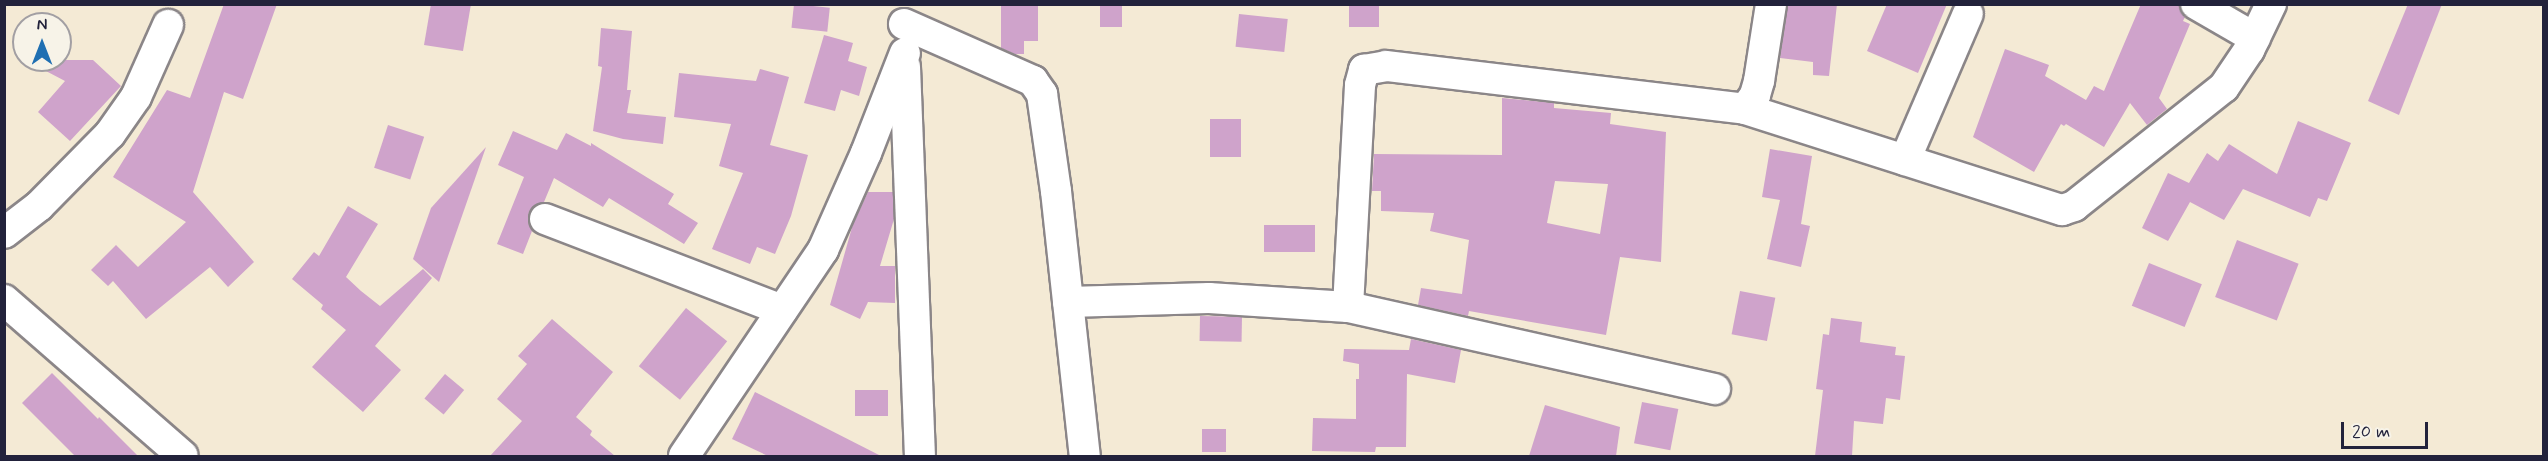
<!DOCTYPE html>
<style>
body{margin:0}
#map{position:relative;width:2548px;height:461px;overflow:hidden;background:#f4ead5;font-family:Mynerve,sans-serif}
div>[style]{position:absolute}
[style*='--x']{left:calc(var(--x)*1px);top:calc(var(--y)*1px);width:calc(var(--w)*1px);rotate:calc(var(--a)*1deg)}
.building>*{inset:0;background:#cfa3cb;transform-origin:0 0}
.roads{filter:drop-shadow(2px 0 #8b8688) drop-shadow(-2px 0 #8b8688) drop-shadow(0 2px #8b8688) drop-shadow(0 -2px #8b8688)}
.minor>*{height:30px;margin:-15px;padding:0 15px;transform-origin:15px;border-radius:15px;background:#fff}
span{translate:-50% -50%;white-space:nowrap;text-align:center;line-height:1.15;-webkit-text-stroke:4.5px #f7f3e8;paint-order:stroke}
.frame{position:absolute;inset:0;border:6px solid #22223b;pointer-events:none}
.north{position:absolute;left:12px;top:12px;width:60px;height:60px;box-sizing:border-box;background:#f7f3e8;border:2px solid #a29fa3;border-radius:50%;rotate:0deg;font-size:16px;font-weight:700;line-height:24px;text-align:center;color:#22223b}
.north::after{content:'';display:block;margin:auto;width:21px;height:27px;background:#1f6fb2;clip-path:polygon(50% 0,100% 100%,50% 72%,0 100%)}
.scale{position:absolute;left:2341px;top:422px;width:87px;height:27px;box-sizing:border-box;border:3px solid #22223b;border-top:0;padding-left:8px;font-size:18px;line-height:21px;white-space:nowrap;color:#22223b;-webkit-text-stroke:4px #f7f3e8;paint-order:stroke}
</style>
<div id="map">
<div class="building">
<i style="clip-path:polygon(224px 4px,277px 4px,243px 99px,224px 92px,193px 192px,254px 262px,228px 287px,210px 267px,146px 319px,113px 281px,108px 286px,91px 270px,116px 245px,138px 267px,186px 222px,113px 177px,167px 90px,190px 98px)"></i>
<i style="clip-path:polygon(431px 4px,471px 4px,463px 51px,424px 45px)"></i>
<i style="left:794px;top:4px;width:36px;height:24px;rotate:6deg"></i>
<i style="clip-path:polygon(1001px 4px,1038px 4px,1038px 41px,1024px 41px,1024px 54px,1015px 54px,1001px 48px)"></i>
<i style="left:1100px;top:4px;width:22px;height:23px"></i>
<i style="left:1349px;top:4px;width:30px;height:23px"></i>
<i style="clip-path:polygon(1788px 4px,1837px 4px,1829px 76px,1813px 75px,1813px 62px,1780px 58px)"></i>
<i style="clip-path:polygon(1887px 4px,1947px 4px,1918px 73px,1867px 51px)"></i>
<i style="clip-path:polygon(2141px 4px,2175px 4px,2179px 6px,2185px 17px,2183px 21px,2190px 24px,2159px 98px,2167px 109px,2147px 125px,2130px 103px,2104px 147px,2066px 124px,2064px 126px,2061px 124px,2034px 172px,1973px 137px,2005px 49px,2049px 65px,2045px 76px,2086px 100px,2094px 86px,2104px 91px)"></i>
<i style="clip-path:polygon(2408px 4px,2442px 4px,2399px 115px,2368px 101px)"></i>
<i style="left:1239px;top:14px;width:49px;height:33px;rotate:6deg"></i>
<i style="clip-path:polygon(601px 28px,632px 31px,627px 90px,631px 90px,627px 113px,666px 117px,663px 144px,623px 139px,593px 131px,602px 67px,598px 66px)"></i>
<i style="clip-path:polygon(824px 35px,853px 43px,848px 61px,867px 67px,859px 96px,841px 90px,835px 111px,804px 103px)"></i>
<i style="clip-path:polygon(25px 60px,93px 60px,121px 86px,70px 141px,38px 112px,65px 81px)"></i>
<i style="clip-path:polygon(760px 69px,789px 77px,770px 145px,808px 155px,791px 216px,775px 254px,757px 247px,750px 264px,712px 249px,743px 173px,719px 166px,731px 124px,674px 117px,679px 73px,756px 81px)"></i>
<i style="clip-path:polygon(evenodd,1502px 98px,1554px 103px,1554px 108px,1611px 113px,1610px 124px,1666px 132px,1661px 262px,1620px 257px,1606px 335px,1469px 311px,1468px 316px,1418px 305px,1421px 288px,1462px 294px,1469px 240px,1430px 231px,1434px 213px,1381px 211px,1381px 191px,1372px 191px,1374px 154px,1502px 155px,1502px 98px,1555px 181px,1608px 184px,1600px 234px,1547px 223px,1555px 181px)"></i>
<i style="left:1210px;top:119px;width:31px;height:38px"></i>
<i style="clip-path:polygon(2298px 121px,2351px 143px,2327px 201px,2318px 198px,2310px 217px,2243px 189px,2224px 220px,2190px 202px,2168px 241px,2142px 228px,2168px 173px,2189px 183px,2207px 153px,2218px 161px,2229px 144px,2277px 174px)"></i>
<i style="left:388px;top:125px;width:38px;height:45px;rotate:18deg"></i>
<i style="clip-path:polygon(513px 131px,557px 150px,566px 133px,591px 146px,591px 143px,674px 194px,668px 204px,698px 223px,684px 244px,609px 198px,603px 207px,554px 178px,544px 202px,535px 205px,529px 212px,528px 222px,532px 231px,523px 254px,497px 244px,524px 177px,498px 165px)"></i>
<i style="clip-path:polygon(486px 147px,439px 282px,413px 259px,431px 208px)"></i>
<i style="clip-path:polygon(1770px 149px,1812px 156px,1801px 224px,1810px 226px,1801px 267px,1767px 259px,1780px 200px,1762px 197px)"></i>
<i style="clip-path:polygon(868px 192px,893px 192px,894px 219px,880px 266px,895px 266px,895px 303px,868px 302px,860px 319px,830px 305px,853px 224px)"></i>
<i style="clip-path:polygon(348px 206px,378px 224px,346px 277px,361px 291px,380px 306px,423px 269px,432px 278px,375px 346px,401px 370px,363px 412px,312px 367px,346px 330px,321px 309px,323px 305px,292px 279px,314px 252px,319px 256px)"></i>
<i style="left:1264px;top:225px;width:51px;height:27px"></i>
<i style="left:2237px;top:240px;width:66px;height:61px;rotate:21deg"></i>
<i style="left:2149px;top:263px;width:57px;height:46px;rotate:22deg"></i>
<i style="left:1740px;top:291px;width:36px;height:44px;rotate:11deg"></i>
<i style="left:686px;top:308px;width:53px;height:75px;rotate:39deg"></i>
<i style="left:1200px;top:316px;width:42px;height:25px;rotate:1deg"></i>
<i style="clip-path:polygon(1831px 318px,1862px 322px,1860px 342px,1896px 347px,1895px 355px,1905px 356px,1900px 400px,1886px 398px,1883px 424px,1854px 421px,1852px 456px,1815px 456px,1823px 390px,1816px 389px,1823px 334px,1829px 335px)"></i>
<i style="clip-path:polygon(552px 319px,613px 372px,576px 417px,592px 431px,590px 435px,615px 456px,490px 456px,522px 421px,497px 399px,527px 364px,518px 356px)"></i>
<i style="clip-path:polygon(1411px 339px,1461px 350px,1455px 383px,1407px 374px,1406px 447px,1376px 447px,1375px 452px,1312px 451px,1313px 418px,1356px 419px,1356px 379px,1359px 379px,1359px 364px,1343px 361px,1344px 349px,1409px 350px)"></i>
<i style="clip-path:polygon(52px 373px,98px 419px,99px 417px,138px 456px,75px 456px,22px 403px)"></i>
<i style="left:445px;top:374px;width:25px;height:32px;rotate:40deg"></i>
<i style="left:855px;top:390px;width:33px;height:26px"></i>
<i style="clip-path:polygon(755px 392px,881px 456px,768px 456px,732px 439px)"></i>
<i style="left:1642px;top:402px;width:37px;height:42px;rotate:11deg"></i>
<i style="clip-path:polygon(1545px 405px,1620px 427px,1616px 456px,1529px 456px)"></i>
<i style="left:1202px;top:429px;width:24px;height:23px"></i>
</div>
<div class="roads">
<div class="minor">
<i style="--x:2196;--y:4;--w:68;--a:30"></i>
<i style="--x:904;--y:24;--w:141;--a:23.8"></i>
<i style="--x:1033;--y:81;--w:16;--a:55"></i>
<i style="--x:1042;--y:94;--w:98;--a:81.8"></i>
<i style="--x:1056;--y:191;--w:267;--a:83.8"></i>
<i style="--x:905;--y:67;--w:389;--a:87.8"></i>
<i style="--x:1745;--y:109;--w:17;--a:-54"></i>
<i style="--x:1755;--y:95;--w:15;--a:-74"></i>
<i style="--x:1759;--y:81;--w:78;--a:-81.1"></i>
<i style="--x:1905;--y:160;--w:159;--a:-66.7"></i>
<i style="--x:545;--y:219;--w:254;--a:21"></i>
<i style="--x:4;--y:233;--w:44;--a:-37.6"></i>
<i style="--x:39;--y:206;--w:101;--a:-45.4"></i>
<i style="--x:110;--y:134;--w:45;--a:-54.9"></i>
<i style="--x:136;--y:97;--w:79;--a:-66"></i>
<i style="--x:4;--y:300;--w:237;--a:41.1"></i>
<i style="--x:1068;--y:302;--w:141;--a:-1.6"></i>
<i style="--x:1209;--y:298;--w:139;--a:3.7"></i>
<i style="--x:1715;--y:389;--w:376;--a:-167.4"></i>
<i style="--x:1348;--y:307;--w:222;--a:-86.9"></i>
<i style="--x:1360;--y:85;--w:16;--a:-75"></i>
<i style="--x:1364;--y:70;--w:22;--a:-10"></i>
<i style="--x:1386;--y:66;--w:362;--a:6.8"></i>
<i style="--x:1745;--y:109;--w:333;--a:17.7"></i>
<i style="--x:2062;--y:210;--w:13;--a:-18"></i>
<i style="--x:2074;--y:206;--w:191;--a:-38.4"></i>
<i style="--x:2224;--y:87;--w:45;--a:-56"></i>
<i style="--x:2249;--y:50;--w:51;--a:-64.4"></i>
<i style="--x:684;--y:456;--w:249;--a:-56"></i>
<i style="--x:823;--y:250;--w:106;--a:-66.1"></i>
<i style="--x:866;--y:153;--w:107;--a:-68.7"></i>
</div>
</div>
<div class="frame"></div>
<div class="north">N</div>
<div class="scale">20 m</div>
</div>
